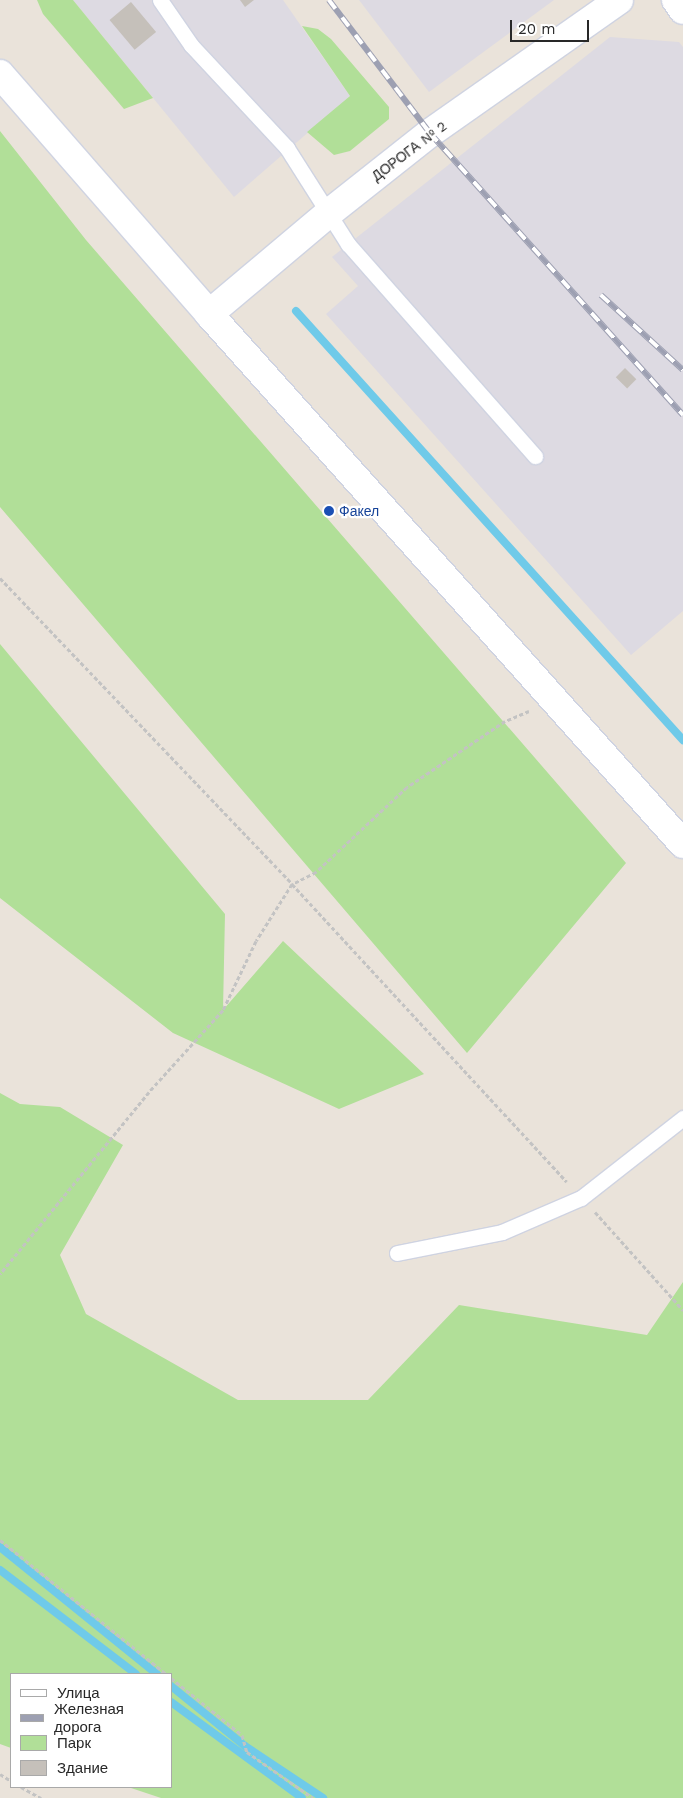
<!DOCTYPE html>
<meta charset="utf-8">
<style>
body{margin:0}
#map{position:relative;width:683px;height:1798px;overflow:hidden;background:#eae3da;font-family:"Work Sans",sans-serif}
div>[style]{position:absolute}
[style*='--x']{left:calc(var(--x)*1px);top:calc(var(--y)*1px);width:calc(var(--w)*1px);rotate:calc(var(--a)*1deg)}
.industrial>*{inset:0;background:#dddae2}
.green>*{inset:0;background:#b1df98}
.stream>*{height:8px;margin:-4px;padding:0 4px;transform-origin:4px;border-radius:4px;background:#6fcae9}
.building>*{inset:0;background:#c5c0ba;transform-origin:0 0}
.path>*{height:3px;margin-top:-1.5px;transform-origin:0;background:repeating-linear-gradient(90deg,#c3c3c3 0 4px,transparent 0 6.5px)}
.roads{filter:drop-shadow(1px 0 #cfd3e1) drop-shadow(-1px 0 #cfd3e1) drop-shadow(0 1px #cfd3e1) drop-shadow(0 -1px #cfd3e1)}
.lane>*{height:15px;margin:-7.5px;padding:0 7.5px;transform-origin:7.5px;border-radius:7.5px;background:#fff}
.street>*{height:28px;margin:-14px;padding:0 14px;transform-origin:14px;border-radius:14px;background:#fff}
.secondary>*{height:28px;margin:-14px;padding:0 14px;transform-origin:14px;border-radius:14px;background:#fff}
.rail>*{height:5.5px;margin-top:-2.75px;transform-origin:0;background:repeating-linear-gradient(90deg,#fff 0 11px,#9da0b2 0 22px);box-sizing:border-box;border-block:1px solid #9da0b2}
.dots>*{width:14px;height:14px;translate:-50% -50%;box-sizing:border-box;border:2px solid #fff;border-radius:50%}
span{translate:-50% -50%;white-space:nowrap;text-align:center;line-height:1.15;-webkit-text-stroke:4.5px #fff;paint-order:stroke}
.street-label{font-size:14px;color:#282828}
.transit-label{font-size:14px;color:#164399}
.left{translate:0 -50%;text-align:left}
.legend{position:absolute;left:10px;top:1673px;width:162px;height:115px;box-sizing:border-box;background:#fff;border:1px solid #a9a9a9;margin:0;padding:6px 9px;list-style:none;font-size:15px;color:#282828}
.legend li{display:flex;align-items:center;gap:10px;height:25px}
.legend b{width:25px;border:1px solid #a9a9a9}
.scale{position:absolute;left:510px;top:20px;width:79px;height:22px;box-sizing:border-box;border:2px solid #282828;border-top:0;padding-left:6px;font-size:15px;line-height:18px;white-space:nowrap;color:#282828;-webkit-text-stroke:4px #fff;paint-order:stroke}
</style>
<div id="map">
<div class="industrial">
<i style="clip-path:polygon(73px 0,283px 0,350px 96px,234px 197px)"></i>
<i style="clip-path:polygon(359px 0,554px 0,429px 92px)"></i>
<i style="clip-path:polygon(610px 37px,679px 42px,683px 47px,683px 611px,631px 655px,326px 314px,358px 286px,332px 257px)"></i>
</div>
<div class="green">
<i style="clip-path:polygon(37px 0,73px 0,153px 98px,124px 109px,43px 14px)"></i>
<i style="clip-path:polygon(302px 26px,318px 29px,331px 39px,389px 107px,389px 119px,350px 151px,334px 155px,307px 132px,350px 96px)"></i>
<i style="clip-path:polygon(0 131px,86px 240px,626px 863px,467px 1053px,0 507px)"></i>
<i style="clip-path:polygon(0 644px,225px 914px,223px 1010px,283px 941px,424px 1074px,339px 1109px,173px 1033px,0 898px)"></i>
<i style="clip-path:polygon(0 1093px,20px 1104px,60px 1107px,123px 1145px,60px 1255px,86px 1314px,238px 1400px,368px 1400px,459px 1305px,647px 1335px,683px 1282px,683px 1798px,161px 1798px,128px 1787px,171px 1787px,171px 1674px,11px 1674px,11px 1748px,0 1744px)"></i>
</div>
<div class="stream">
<i style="--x:296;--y:311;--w:578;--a:47.95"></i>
<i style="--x:0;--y:1547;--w:202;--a:39"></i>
<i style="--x:0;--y:1570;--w:171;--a:37.4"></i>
<i style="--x:171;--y:1686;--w:95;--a:39"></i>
<i style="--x:245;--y:1746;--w:94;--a:33.7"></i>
<i style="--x:171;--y:1702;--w:162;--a:36.2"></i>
</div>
<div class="building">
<i style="clip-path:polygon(240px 0,254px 0,245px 7px)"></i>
<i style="left:131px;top:2px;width:39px;height:28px;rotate:50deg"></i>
<i style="left:625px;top:368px;width:16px;height:13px;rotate:45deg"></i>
</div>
<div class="path">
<i style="--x:0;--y:578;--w:423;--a:46.3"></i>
<i style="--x:292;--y:884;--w:67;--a:122.3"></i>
<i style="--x:256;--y:941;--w:76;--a:115.6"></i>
<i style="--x:223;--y:1010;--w:110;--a:132.1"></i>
<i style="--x:149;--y:1092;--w:235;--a:129.3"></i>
<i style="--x:529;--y:711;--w:26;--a:157"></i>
<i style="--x:505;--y:721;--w:118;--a:146"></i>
<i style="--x:407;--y:787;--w:125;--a:137"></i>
<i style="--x:316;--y:872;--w:27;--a:153"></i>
<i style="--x:292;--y:884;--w:405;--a:47.3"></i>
<i style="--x:595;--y:1212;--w:132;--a:48.1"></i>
<i style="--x:0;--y:1540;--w:213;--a:38.9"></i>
<i style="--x:171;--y:1678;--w:91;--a:38.8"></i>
<i style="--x:242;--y:1735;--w:18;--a:74"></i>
<i style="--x:247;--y:1752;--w:80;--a:34.9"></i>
<i style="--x:0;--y:1774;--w:13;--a:32"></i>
<i style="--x:21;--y:1787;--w:23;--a:29"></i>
</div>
<div class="roads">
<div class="lane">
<i style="--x:160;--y:0;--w:55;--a:55.4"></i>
<i style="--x:191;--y:45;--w:141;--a:47"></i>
<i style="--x:287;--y:148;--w:114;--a:57.6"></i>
<i style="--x:348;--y:244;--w:283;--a:48.6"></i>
<i style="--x:397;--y:1253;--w:107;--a:-11.3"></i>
<i style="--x:502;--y:1232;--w:86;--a:-23.3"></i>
<i style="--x:581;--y:1198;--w:130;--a:-38.1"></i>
</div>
<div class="street">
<i style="--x:676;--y:0;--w:12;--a:55"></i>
<i style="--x:209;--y:314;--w:158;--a:-40.1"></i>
<i style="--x:330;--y:212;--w:127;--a:-38.3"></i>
<i style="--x:430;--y:133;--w:231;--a:-35.1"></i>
</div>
<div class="secondary">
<i style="--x:0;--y:74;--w:318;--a:48.9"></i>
<i style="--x:209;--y:314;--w:711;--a:48.19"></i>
</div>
</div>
<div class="rail">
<i style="--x:329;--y:0;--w:167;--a:52.8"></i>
<i style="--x:430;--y:133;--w:379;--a:48.1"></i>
<i style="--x:601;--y:295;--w:111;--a:42.4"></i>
</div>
<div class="dots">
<i style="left:329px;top:511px;background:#1a4fb4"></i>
</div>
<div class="street-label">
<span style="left:409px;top:151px;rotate:-37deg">ДОРОГА № 2</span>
</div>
<div class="transit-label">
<span class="left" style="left:339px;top:511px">Факел</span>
</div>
<ul class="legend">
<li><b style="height:6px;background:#fff"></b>Улица</li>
<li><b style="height:6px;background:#9da0b2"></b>Железная дорога</li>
<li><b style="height:14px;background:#b1df98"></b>Парк</li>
<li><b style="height:14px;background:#c5c0ba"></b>Здание</li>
</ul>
<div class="scale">20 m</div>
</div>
